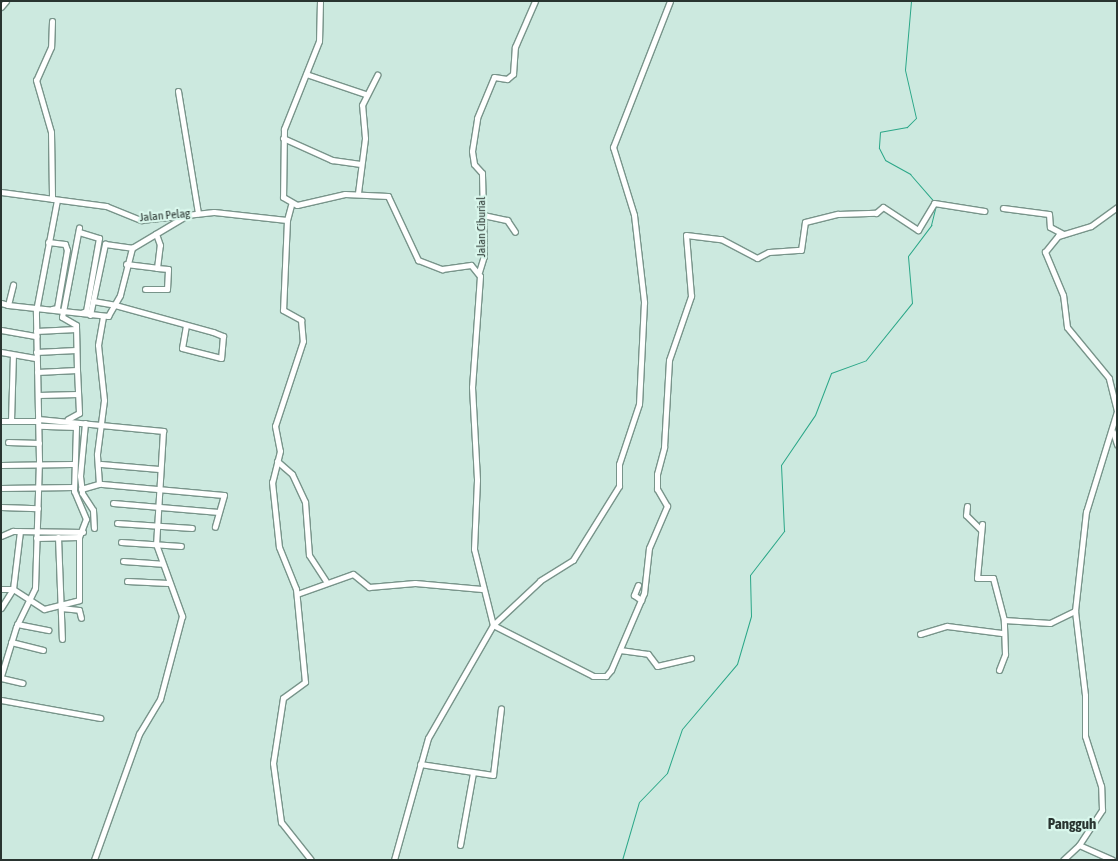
<!DOCTYPE html>
<style>
body{margin:0}
#map{position:relative;width:1118px;height:861px;overflow:hidden;background:#cce9df;font-family:"Asap Condensed",sans-serif}
div>[style]{position:absolute}
[style*='--x']{left:calc(var(--x)*1px);top:calc(var(--y)*1px);width:calc(var(--w)*1px);rotate:calc(var(--a)*1deg)}
.stream>*{height:1px;margin:-0.5px;padding:0 0.5px;transform-origin:0.5px;border-radius:0.5px;background:#2ba788}
.roads{filter:drop-shadow(1px 0 #78948a) drop-shadow(-1px 0 #78948a) drop-shadow(0 1px #78948a) drop-shadow(0 -1px #78948a)}
.street>*{height:5px;margin:-2.5px;padding:0 2.5px;transform-origin:2.5px;border-radius:2.5px;background:#fff}
span{translate:-50% -50%;white-space:nowrap;text-align:center;line-height:1.15;-webkit-text-stroke:4.5px #d9f7ec;paint-order:stroke}
.street-label{font-size:12px;color:#293430}
.quarter-label{font-size:15px;color:#293430;font-weight:700}
.frame{position:absolute;inset:0;border:2px solid #293430;pointer-events:none}
</style>
<div id="map">
<div class="stream">
<i style="--x:911;--y:1;--w:69;--a:95"></i>
<i style="--x:905;--y:70;--w:49;--a:77.1"></i>
<i style="--x:916;--y:118;--w:13;--a:135"></i>
<i style="--x:907;--y:127;--w:27;--a:170"></i>
<i style="--x:880;--y:132;--w:16;--a:94"></i>
<i style="--x:879;--y:148;--w:13;--a:63"></i>
<i style="--x:885;--y:160;--w:29;--a:29"></i>
<i style="--x:910;--y:174;--w:37;--a:49"></i>
<i style="--x:622;--y:860;--w:60;--a:-73.7"></i>
<i style="--x:639;--y:802;--w:40;--a:-46"></i>
<i style="--x:667;--y:773;--w:46;--a:-71.2"></i>
<i style="--x:682;--y:729;--w:85;--a:-49.8"></i>
<i style="--x:737;--y:664;--w:50;--a:-73.7"></i>
<i style="--x:751;--y:616;--w:41;--a:-91.4"></i>
<i style="--x:750;--y:575;--w:56;--a:-52.3"></i>
<i style="--x:784;--y:531;--w:66;--a:-92.6"></i>
<i style="--x:781;--y:465;--w:60;--a:-55.8"></i>
<i style="--x:815;--y:415;--w:45;--a:-69.1"></i>
<i style="--x:831;--y:373;--w:37;--a:-20"></i>
<i style="--x:866;--y:360;--w:73;--a:-51.1"></i>
<i style="--x:912;--y:303;--w:47;--a:-94.9"></i>
<i style="--x:908;--y:256;--w:39;--a:-53"></i>
<i style="--x:931;--y:225;--w:21;--a:-76"></i>
</div>
<div class="roads">
<div class="street">
<i style="--x:320;--y:1;--w:40;--a:91.4"></i>
<i style="--x:319;--y:41;--w:95;--a:111.7"></i>
<i style="--x:284;--y:129;--w:68;--a:90.8"></i>
<i style="--x:283;--y:197;--w:16;--a:30"></i>
<i style="--x:297;--y:205;--w:49;--a:-12.9"></i>
<i style="--x:345;--y:194;--w:43;--a:2.7"></i>
<i style="--x:388;--y:196;--w:71;--a:64.9"></i>
<i style="--x:418;--y:260;--w:26;--a:21"></i>
<i style="--x:442;--y:269;--w:29;--a:-8"></i>
<i style="--x:471;--y:265;--w:14;--a:51"></i>
<i style="--x:480;--y:276;--w:111;--a:94.1"></i>
<i style="--x:472;--y:387;--w:93;--a:86.9"></i>
<i style="--x:477;--y:480;--w:69;--a:92.5"></i>
<i style="--x:474;--y:549;--w:78;--a:76"></i>
<i style="--x:493;--y:625;--w:130;--a:119.9"></i>
<i style="--x:428;--y:738;--w:127;--a:105.6"></i>
<i style="--x:670;--y:1;--w:157;--a:111.3"></i>
<i style="--x:613;--y:147;--w:71;--a:72.8"></i>
<i style="--x:634;--y:215;--w:88;--a:83.4"></i>
<i style="--x:644;--y:302;--w:102;--a:92.8"></i>
<i style="--x:639;--y:404;--w:63;--a:108.4"></i>
<i style="--x:619;--y:464;--w:22;--a:90"></i>
<i style="--x:619;--y:486;--w:87;--a:121.9"></i>
<i style="--x:573;--y:560;--w:39;--a:148"></i>
<i style="--x:540;--y:581;--w:64;--a:136.9"></i>
<i style="--x:493;--y:625;--w:112;--a:27"></i>
<i style="--x:593;--y:676;--w:13;--a:0"></i>
<i style="--x:606;--y:676;--w:8;--a:-50"></i>
<i style="--x:611;--y:670;--w:84;--a:-66.8"></i>
<i style="--x:644;--y:593;--w:45;--a:-83.7"></i>
<i style="--x:649;--y:548;--w:46;--a:-66.8"></i>
<i style="--x:667;--y:506;--w:20;--a:-120"></i>
<i style="--x:657;--y:489;--w:15;--a:-90"></i>
<i style="--x:657;--y:474;--w:28;--a:-75"></i>
<i style="--x:664;--y:447;--w:87;--a:-86.7"></i>
<i style="--x:669;--y:360;--w:68;--a:-71"></i>
<i style="--x:691;--y:296;--w:61;--a:-94.7"></i>
<i style="--x:686;--y:235;--w:35;--a:7"></i>
<i style="--x:721;--y:239;--w:41;--a:27.8"></i>
<i style="--x:757;--y:258;--w:13;--a:-27"></i>
<i style="--x:769;--y:252;--w:32;--a:-4"></i>
<i style="--x:801;--y:250;--w:28;--a:-82"></i>
<i style="--x:805;--y:222;--w:34;--a:-14"></i>
<i style="--x:838;--y:214;--w:38;--a:-2"></i>
<i style="--x:876;--y:213;--w:9;--a:-41"></i>
<i style="--x:883;--y:207;--w:42;--a:33.3"></i>
<i style="--x:918;--y:230;--w:31;--a:-59"></i>
<i style="--x:934;--y:203;--w:51;--a:9.1"></i>
<i style="--x:1;--y:7;--w:8;--a:-50"></i>
<i style="--x:52;--y:21;--w:26;--a:92"></i>
<i style="--x:51;--y:47;--w:36;--a:114"></i>
<i style="--x:36;--y:80;--w:54;--a:73.9"></i>
<i style="--x:51;--y:132;--w:67;--a:89.1"></i>
<i style="--x:306;--y:74;--w:62;--a:18.7"></i>
<i style="--x:178;--y:91;--w:124;--a:80.7"></i>
<i style="--x:283;--y:138;--w:54;--a:24.2"></i>
<i style="--x:332;--y:160;--w:27;--a:8"></i>
<i style="--x:1;--y:192;--w:106;--a:7.6"></i>
<i style="--x:106;--y:206;--w:38;--a:22"></i>
<i style="--x:141;--y:220;--w:73;--a:-6.3"></i>
<i style="--x:214;--y:212;--w:73;--a:6.3"></i>
<i style="--x:287;--y:220;--w:16;--a:-75"></i>
<i style="--x:358;--y:193;--w:55;--a:-82.7"></i>
<i style="--x:365;--y:138;--w:33;--a:-95"></i>
<i style="--x:362;--y:105;--w:34;--a:-63"></i>
<i style="--x:1003;--y:208;--w:46;--a:7.4"></i>
<i style="--x:1049;--y:214;--w:13;--a:86"></i>
<i style="--x:1050;--y:227;--w:15;--a:28"></i>
<i style="--x:483;--y:215;--w:25;--a:12"></i>
<i style="--x:507;--y:220;--w:14;--a:56"></i>
<i style="--x:287;--y:220;--w:90;--a:92.5"></i>
<i style="--x:283;--y:310;--w:21;--a:29"></i>
<i style="--x:301;--y:320;--w:21;--a:85"></i>
<i style="--x:303;--y:341;--w:89;--a:108.2"></i>
<i style="--x:275;--y:426;--w:25;--a:79"></i>
<i style="--x:280;--y:451;--w:32;--a:104"></i>
<i style="--x:272;--y:482;--w:65;--a:83.9"></i>
<i style="--x:279;--y:547;--w:45;--a:68"></i>
<i style="--x:296;--y:589;--w:93;--a:84.5"></i>
<i style="--x:305;--y:682;--w:27;--a:144"></i>
<i style="--x:283;--y:698;--w:66;--a:98.7"></i>
<i style="--x:273;--y:763;--w:60;--a:82.3"></i>
<i style="--x:281;--y:822;--w:48;--a:51.7"></i>
<i style="--x:79;--y:232;--w:21;--a:17"></i>
<i style="--x:99;--y:238;--w:74;--a:100.1"></i>
<i style="--x:86;--y:311;--w:5;--a:158"></i>
<i style="--x:48;--y:242;--w:17;--a:7"></i>
<i style="--x:65;--y:244;--w:6;--a:72"></i>
<i style="--x:67;--y:250;--w:59;--a:99.8"></i>
<i style="--x:57;--y:308;--w:5;--a:169"></i>
<i style="--x:126;--y:264;--w:31;--a:7"></i>
<i style="--x:157;--y:268;--w:23;--a:-83"></i>
<i style="--x:160;--y:245;--w:12;--a:-110"></i>
<i style="--x:479;--y:272;--w:17;--a:-73"></i>
<i style="--x:484;--y:256;--w:83;--a:-91.4"></i>
<i style="--x:482;--y:173;--w:12;--a:-132"></i>
<i style="--x:474;--y:164;--w:13;--a:-99"></i>
<i style="--x:472;--y:151;--w:33;--a:-81"></i>
<i style="--x:477;--y:118;--w:44;--a:-67.5"></i>
<i style="--x:494;--y:77;--w:13;--a:9"></i>
<i style="--x:507;--y:79;--w:8;--a:-40"></i>
<i style="--x:513;--y:74;--w:27;--a:-86"></i>
<i style="--x:515;--y:47;--w:50;--a:-66.5"></i>
<i style="--x:145;--y:289;--w:22;--a:0"></i>
<i style="--x:167;--y:289;--w:20;--a:-87"></i>
<i style="--x:168;--y:269;--w:11;--a:-175"></i>
<i style="--x:93;--y:301;--w:22;--a:10"></i>
<i style="--x:115;--y:305;--w:102;--a:15.4"></i>
<i style="--x:213;--y:332;--w:11;--a:22"></i>
<i style="--x:223;--y:336;--w:22;--a:95"></i>
<i style="--x:221;--y:358;--w:40;--a:-165.6"></i>
<i style="--x:182;--y:348;--w:23;--a:-80"></i>
<i style="--x:1;--y:303;--w:7;--a:16"></i>
<i style="--x:8;--y:305;--w:21;--a:-76"></i>
<i style="--x:8;--y:305;--w:101;--a:6.3"></i>
<i style="--x:108;--y:316;--w:24;--a:-60"></i>
<i style="--x:120;--y:295;--w:49;--a:-75.7"></i>
<i style="--x:132;--y:248;--w:61;--a:-30.8"></i>
<i style="--x:90;--y:315;--w:73;--a:-78.1"></i>
<i style="--x:105;--y:244;--w:27;--a:8"></i>
<i style="--x:1;--y:330;--w:36;--a:10"></i>
<i style="--x:36;--y:331;--w:40;--a:-2.9"></i>
<i style="--x:1;--y:352;--w:36;--a:10"></i>
<i style="--x:36;--y:352;--w:40;--a:-2.9"></i>
<i style="--x:77;--y:370;--w:45;--a:-91.3"></i>
<i style="--x:76;--y:325;--w:16;--a:-150"></i>
<i style="--x:62;--y:317;--w:91;--a:-79.2"></i>
<i style="--x:37;--y:372;--w:40;--a:-2.9"></i>
<i style="--x:77;--y:370;--w:43;--a:87.3"></i>
<i style="--x:79;--y:413;--w:13;--a:151"></i>
<i style="--x:38;--y:395;--w:40;--a:-1.4"></i>
<i style="--x:38;--y:419;--w:126;--a:5.5"></i>
<i style="--x:163;--y:431;--w:113;--a:93.5"></i>
<i style="--x:156;--y:544;--w:77;--a:70.1"></i>
<i style="--x:182;--y:616;--w:86;--a:104.8"></i>
<i style="--x:160;--y:699;--w:41;--a:121"></i>
<i style="--x:139;--y:734;--w:134;--a:109.7"></i>
<i style="--x:1;--y:421;--w:37;--a:0"></i>
<i style="--x:11;--y:421;--w:66;--a:-88.3"></i>
<i style="--x:85;--y:423;--w:53;--a:95.4"></i>
<i style="--x:80;--y:476;--w:17;--a:83"></i>
<i style="--x:82;--y:493;--w:20;--a:57"></i>
<i style="--x:93;--y:510;--w:18;--a:87"></i>
<i style="--x:1113;--y:432;--w:13;--a:72"></i>
<i style="--x:8;--y:442;--w:31;--a:2"></i>
<i style="--x:277;--y:461;--w:20;--a:41"></i>
<i style="--x:292;--y:474;--w:31;--a:65"></i>
<i style="--x:305;--y:502;--w:53;--a:85.7"></i>
<i style="--x:309;--y:555;--w:31;--a:57"></i>
<i style="--x:101;--y:464;--w:58;--a:4.9"></i>
<i style="--x:1;--y:465;--w:71;--a:-0.8"></i>
<i style="--x:102;--y:484;--w:122;--a:5.2"></i>
<i style="--x:224;--y:495;--w:33;--a:106"></i>
<i style="--x:1;--y:488;--w:73;--a:-0.8"></i>
<i style="--x:81;--y:489;--w:19;--a:-16"></i>
<i style="--x:99;--y:484;--w:30;--a:-94"></i>
<i style="--x:97;--y:454;--w:54;--a:-82.6"></i>
<i style="--x:104;--y:400;--w:55;--a:-96.2"></i>
<i style="--x:98;--y:345;--w:28;--a:-80"></i>
<i style="--x:113;--y:503;--w:106;--a:4.9"></i>
<i style="--x:967;--y:506;--w:9;--a:96"></i>
<i style="--x:966;--y:515;--w:21;--a:45"></i>
<i style="--x:1;--y:507;--w:37;--a:2"></i>
<i style="--x:117;--y:523;--w:75;--a:3.8"></i>
<i style="--x:982;--y:524;--w:54;--a:95.3"></i>
<i style="--x:977;--y:578;--w:16;--a:0"></i>
<i style="--x:993;--y:578;--w:43;--a:75.3"></i>
<i style="--x:1004;--y:620;--w:46;--a:3.7"></i>
<i style="--x:1050;--y:623;--w:28;--a:-26"></i>
<i style="--x:1;--y:536;--w:13;--a:-23"></i>
<i style="--x:13;--y:531;--w:70;--a:0.8"></i>
<i style="--x:58;--y:537;--w:102;--a:87.8"></i>
<i style="--x:36;--y:538;--w:43;--a:-1.3"></i>
<i style="--x:79;--y:537;--w:19;--a:-69"></i>
<i style="--x:86;--y:519;--w:30;--a:-113"></i>
<i style="--x:74;--y:491;--w:64;--a:-88.2"></i>
<i style="--x:76;--y:427;--w:37;--a:-178"></i>
<i style="--x:121;--y:542;--w:60;--a:3.8"></i>
<i style="--x:123;--y:561;--w:39;--a:4"></i>
<i style="--x:127;--y:581;--w:41;--a:2.8"></i>
<i style="--x:638;--y:585;--w:11;--a:112"></i>
<i style="--x:634;--y:595;--w:9;--a:36"></i>
<i style="--x:1;--y:589;--w:12;--a:0"></i>
<i style="--x:13;--y:589;--w:37;--a:33"></i>
<i style="--x:44;--y:609;--w:36;--a:-14"></i>
<i style="--x:79;--y:600;--w:63;--a:-90"></i>
<i style="--x:297;--y:594;--w:59;--a:-19.7"></i>
<i style="--x:353;--y:574;--w:21;--a:39"></i>
<i style="--x:369;--y:587;--w:46;--a:-5"></i>
<i style="--x:415;--y:583;--w:67;--a:5.1"></i>
<i style="--x:1;--y:608;--w:22;--a:-58"></i>
<i style="--x:13;--y:589;--w:58;--a:-83.1"></i>
<i style="--x:61;--y:608;--w:18;--a:6"></i>
<i style="--x:79;--y:610;--w:8;--a:76"></i>
<i style="--x:17;--y:624;--w:32;--a:11"></i>
<i style="--x:920;--y:634;--w:28;--a:-17"></i>
<i style="--x:947;--y:626;--w:55;--a:7.3"></i>
<i style="--x:11;--y:642;--w:33;--a:14"></i>
<i style="--x:620;--y:650;--w:28;--a:8"></i>
<i style="--x:648;--y:654;--w:15;--a:53"></i>
<i style="--x:657;--y:666;--w:35;--a:-13"></i>
<i style="--x:999;--y:670;--w:17;--a:-69"></i>
<i style="--x:1005;--y:654;--w:34;--a:-92"></i>
<i style="--x:1;--y:676;--w:51;--a:-73"></i>
<i style="--x:16;--y:627;--w:43;--a:-64"></i>
<i style="--x:35;--y:588;--w:128;--a:-88.2"></i>
<i style="--x:39;--y:460;--w:149;--a:-91.2"></i>
<i style="--x:36;--y:311;--w:113;--a:-79.3"></i>
<i style="--x:1;--y:678;--w:22;--a:13"></i>
<i style="--x:1;--y:700;--w:101;--a:10.3"></i>
<i style="--x:420;--y:764;--w:74;--a:8.6"></i>
<i style="--x:493;--y:775;--w:67;--a:-83.2"></i>
<i style="--x:460;--y:845;--w:73;--a:-79.8"></i>
<i style="--x:1079;--y:845;--w:36;--a:24"></i>
<i style="--x:1063;--y:860;--w:22;--a:-43"></i>
<i style="--x:1079;--y:845;--w:42;--a:-56.7"></i>
<i style="--x:1102;--y:810;--w:24;--a:-92"></i>
<i style="--x:1101;--y:786;--w:52;--a:-107.7"></i>
<i style="--x:1085;--y:736;--w:41;--a:-90"></i>
<i style="--x:1085;--y:695;--w:85;--a:-96.8"></i>
<i style="--x:1075;--y:611;--w:100;--a:-83.7"></i>
<i style="--x:1086;--y:512;--w:106;--a:-72.9"></i>
<i style="--x:1117;--y:411;--w:34;--a:-104"></i>
<i style="--x:1109;--y:378;--w:66;--a:-129.5"></i>
<i style="--x:1067;--y:327;--w:32;--a:-97"></i>
<i style="--x:1063;--y:295;--w:47;--a:-112.7"></i>
<i style="--x:1045;--y:252;--w:21;--a:-51"></i>
<i style="--x:1058;--y:236;--w:34;--a:-17"></i>
<i style="--x:1091;--y:226;--w:32;--a:-36"></i>
</div>
</div>
<div class="street-label">
<span style="left:165px;top:216px;rotate:-5deg">Jalan Pelag</span>
<span style="left:482px;top:227px;rotate:-90deg">Jalan Ciburial</span>
</div>
<div class="quarter-label">
<span style="left:1072px;top:824px">Pangguh</span>
</div>
<div class="frame"></div>
</div>
